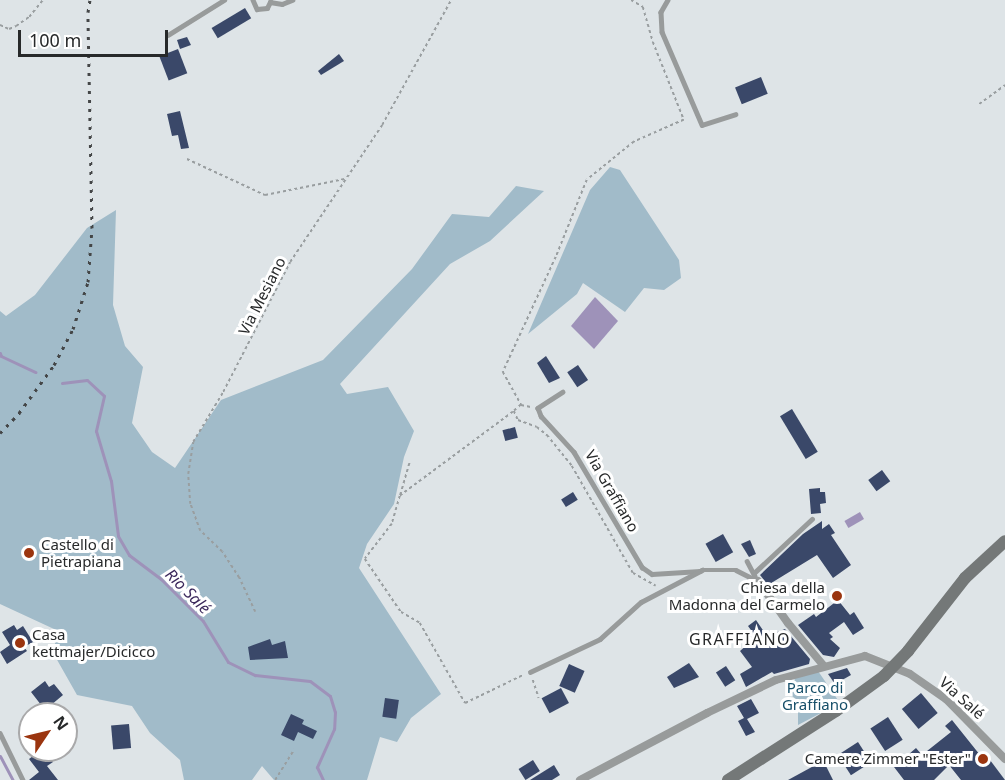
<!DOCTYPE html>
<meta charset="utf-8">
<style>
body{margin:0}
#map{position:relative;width:1005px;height:780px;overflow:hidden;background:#dee4e7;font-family:"Noto Sans",sans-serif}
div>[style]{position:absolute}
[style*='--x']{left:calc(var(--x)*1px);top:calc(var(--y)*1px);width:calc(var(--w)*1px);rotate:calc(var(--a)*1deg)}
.green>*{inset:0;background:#a1bbc9}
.water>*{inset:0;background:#9e92b9;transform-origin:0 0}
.stream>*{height:3px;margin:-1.5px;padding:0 1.5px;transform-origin:1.5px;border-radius:1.5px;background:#9e92b9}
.building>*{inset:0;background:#3a4869;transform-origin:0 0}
.path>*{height:1.5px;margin-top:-0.75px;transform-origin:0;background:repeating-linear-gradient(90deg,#999ea0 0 3px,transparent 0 6px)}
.service>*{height:4.5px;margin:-2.25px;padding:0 2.25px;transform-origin:2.25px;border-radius:2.25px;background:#989b9b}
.minor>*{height:8px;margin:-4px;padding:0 4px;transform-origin:4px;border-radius:4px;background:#989b9b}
.secondary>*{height:12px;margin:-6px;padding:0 6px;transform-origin:6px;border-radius:6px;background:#747878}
.rail>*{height:3px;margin-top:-1.5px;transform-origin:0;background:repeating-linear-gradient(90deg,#444647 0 3px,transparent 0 9px)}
.dots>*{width:16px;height:16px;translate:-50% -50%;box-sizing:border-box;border:3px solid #fff;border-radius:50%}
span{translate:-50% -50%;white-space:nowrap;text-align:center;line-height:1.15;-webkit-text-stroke:6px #fff;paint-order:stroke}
.street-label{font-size:15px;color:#27292a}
.poi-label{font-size:15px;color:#27292a}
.left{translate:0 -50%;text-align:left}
.right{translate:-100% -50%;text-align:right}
.park-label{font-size:15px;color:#164e68}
.water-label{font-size:16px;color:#3c295c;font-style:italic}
.neighbourhood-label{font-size:16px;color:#27292a;letter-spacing:1.5px}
.north{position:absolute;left:18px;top:702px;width:60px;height:60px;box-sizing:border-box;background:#fff;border:2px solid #a9a9aa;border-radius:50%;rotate:55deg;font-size:16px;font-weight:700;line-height:24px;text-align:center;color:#27292a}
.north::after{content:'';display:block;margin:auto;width:21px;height:27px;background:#9b350f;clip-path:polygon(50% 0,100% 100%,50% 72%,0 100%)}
.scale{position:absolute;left:18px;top:30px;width:150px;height:27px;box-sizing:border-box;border:3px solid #27292a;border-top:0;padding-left:8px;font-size:18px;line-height:21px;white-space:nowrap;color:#27292a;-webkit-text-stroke:4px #fff;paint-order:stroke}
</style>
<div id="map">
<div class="green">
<i style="clip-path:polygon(610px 167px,620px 170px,679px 260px,681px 278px,664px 290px,644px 288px,625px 312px,583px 283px,577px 294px,528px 334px,590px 190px)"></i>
<i style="clip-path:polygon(516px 186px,544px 191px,490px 241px,450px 264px,340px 384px,347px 394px,388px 387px,414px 431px,404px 457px,394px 504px,367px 544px,359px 568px,441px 694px,411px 718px,397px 742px,380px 737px,367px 780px,274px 780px,262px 766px,252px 780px,184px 780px,180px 760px,150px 733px,132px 706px,77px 695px,56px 658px,54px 629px,0 604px,0 311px,6px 316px,35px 295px,87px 228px,116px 210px,113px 305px,125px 346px,143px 367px,132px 423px,152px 452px,175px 468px,221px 400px,323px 360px,412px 269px,452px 214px,489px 217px)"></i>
<i style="clip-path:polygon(818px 671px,840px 703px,798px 725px,798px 701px,791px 695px,795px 678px)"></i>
</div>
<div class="water">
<i style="clip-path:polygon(595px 297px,618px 321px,594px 349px,571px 326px)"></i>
<i style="left:860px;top:512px;width:8px;height:18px;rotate:60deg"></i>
</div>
<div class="stream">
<i style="--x:0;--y:353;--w:3;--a:72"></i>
<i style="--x:1;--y:356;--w:38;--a:25"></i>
<i style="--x:62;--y:383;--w:25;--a:-7"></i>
<i style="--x:87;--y:380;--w:23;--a:43"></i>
<i style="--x:104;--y:396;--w:36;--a:103"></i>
<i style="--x:96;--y:431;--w:52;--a:73.3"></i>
<i style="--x:111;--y:481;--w:55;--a:82.7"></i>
<i style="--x:118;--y:536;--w:22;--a:60"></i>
<i style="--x:129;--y:555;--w:40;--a:37"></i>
<i style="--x:161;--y:579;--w:59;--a:45"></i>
<i style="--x:203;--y:621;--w:48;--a:58.6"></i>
<i style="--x:228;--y:662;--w:30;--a:26"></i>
<i style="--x:255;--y:675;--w:55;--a:6.2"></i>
<i style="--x:310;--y:681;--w:25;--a:37"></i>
<i style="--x:330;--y:696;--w:17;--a:73"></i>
<i style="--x:335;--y:712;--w:17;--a:93"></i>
<i style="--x:334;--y:729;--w:42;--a:114.1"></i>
<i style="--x:317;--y:767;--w:14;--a:65"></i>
<i style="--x:0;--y:756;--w:27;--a:62"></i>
</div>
<div class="building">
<i style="left:245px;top:8px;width:12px;height:39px;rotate:59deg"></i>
<i style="clip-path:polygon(187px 37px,191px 45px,180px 49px,177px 40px)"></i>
<i style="left:178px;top:49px;width:26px;height:20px;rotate:69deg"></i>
<i style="clip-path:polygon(339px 54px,344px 61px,321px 75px,318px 71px)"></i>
<i style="left:761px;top:77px;width:18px;height:28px;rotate:68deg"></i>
<i style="clip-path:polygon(180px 111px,189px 148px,181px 149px,178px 135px,172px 136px,167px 114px)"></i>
<i style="clip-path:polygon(546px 356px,560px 378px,549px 383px,537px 363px)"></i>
<i style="left:578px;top:365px;width:18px;height:13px;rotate:56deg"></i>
<i style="left:792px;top:409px;width:50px;height:14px;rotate:59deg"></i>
<i style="left:515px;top:427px;width:11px;height:13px;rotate:75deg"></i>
<i style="left:882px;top:470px;width:14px;height:17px;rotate:54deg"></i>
<i style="clip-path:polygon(820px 488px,820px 492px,825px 492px,826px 503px,820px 504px,821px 513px,811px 514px,809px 489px)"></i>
<i style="left:573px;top:492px;width:9px;height:14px;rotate:58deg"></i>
<i style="clip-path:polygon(822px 521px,822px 529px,829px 524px,835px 533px,831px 535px,851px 565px,833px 578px,817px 555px,768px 585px,760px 575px,803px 534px)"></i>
<i style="left:723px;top:534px;width:21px;height:20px;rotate:61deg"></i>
<i style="clip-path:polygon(750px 540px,756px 554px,749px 557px,741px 544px)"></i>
<i style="clip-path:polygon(27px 545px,34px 551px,28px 557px,23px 555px)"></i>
<i style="clip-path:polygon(838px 600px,850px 615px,854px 612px,864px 628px,853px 635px,844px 622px,829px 633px,833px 637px,830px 639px,840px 648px,834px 657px,823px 655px,798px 625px,814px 614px,816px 617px)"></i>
<i style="clip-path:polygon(756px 620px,767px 636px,785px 629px,810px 659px,809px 664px,774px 674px,772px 672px,746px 687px,740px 674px,752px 667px,740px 651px,756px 637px,748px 626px)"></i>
<i style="clip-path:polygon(14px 625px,17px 630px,23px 626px,33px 642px,24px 647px,27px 651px,7px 664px,0 652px,10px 645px,2px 632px)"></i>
<i style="clip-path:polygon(270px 639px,272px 645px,285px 641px,288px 658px,250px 660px,248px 647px)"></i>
<i style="clip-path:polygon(689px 663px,699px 677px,674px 688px,667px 677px)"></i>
<i style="left:569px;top:664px;width:17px;height:24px;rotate:24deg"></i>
<i style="left:726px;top:666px;width:17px;height:12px;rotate:57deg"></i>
<i style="clip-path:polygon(847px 668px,851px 675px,835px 684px,828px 674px)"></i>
<i style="clip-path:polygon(45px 681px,49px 687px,54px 684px,63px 695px,45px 710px,31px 692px)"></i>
<i style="left:561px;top:688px;width:17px;height:22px;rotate:62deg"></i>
<i style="left:921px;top:693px;width:26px;height:25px;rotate:50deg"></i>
<i style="left:385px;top:698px;width:14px;height:19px;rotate:8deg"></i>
<i style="clip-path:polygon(751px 699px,759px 713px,747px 719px,755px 732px,746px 736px,738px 721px,744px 718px,737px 706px)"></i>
<i style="clip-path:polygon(291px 714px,304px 720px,302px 724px,317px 731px,313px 739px,298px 732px,294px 741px,281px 735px)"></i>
<i style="left:888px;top:717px;width:27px;height:21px;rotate:57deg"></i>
<i style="clip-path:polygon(952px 720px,980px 755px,984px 752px,1005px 780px,961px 780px,949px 765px,934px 780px,904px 780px,894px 767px,916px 748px,922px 755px,951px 732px,945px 726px)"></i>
<i style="left:129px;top:724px;width:24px;height:18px;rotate:85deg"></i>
<i style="left:858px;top:742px;width:24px;height:24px;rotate:57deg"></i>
<i style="clip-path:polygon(41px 750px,44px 750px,53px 762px,47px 766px,58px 780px,29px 780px,39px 772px,29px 759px)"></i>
<i style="left:533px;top:760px;width:13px;height:17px;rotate:58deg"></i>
<i style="clip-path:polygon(821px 762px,824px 762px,833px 780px,788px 780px)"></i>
<i style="clip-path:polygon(554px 765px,560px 775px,552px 780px,530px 780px)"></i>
</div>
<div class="path">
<i style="--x:631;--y:0;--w:14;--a:30"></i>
<i style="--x:643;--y:7;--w:36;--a:74"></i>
<i style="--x:653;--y:42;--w:84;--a:68.3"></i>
<i style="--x:684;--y:120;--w:55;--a:156.3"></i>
<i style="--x:634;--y:142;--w:60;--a:141"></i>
<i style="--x:587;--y:180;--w:83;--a:111.9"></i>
<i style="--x:556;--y:257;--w:127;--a:114.7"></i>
<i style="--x:503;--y:372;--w:38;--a:61"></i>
<i style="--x:521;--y:405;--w:9;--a:139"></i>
<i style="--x:514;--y:411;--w:10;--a:66"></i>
<i style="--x:518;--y:420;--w:20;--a:20"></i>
<i style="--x:537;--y:427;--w:13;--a:39"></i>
<i style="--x:547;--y:435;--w:40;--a:51"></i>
<i style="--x:572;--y:466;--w:123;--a:60.3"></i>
<i style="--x:633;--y:573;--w:26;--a:29"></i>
<i style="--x:0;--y:25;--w:10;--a:24"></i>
<i style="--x:9;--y:29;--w:8;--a:-23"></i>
<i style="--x:16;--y:26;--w:16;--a:-35"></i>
<i style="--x:29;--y:17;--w:22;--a:-51"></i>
<i style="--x:979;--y:104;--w:32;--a:-36"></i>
<i style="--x:187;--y:159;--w:86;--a:24.8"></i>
<i style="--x:265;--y:195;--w:81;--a:-11.4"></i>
<i style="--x:521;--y:405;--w:10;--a:11"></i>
<i style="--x:513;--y:412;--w:141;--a:143.4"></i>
<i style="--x:400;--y:496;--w:29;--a:106"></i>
<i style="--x:392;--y:524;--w:44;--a:127.6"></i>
<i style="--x:365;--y:559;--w:64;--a:55.8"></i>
<i style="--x:401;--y:612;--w:22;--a:30"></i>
<i style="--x:420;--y:623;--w:92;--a:60.6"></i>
<i style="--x:465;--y:703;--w:64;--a:-25.8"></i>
<i style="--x:400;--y:495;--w:35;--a:-74"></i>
<i style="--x:255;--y:612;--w:38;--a:-115"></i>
<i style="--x:239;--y:578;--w:31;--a:-123"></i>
<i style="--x:222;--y:552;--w:30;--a:-136"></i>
<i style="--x:200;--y:531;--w:29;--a:-110"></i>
<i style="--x:190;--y:504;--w:30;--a:-94"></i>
<i style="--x:188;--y:474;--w:32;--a:-81"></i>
<i style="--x:193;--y:442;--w:58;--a:-59"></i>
<i style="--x:223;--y:392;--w:146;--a:-62.7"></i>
<i style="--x:290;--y:262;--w:165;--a:-56.1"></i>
<i style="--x:382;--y:125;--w:143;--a:-61.1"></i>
<i style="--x:533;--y:680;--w:19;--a:72"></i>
<i style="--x:275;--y:780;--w:36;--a:-58"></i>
</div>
<div class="service">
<i style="--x:253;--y:0;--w:10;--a:66"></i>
<i style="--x:257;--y:9;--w:10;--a:-6"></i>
<i style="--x:267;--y:8;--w:7;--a:-63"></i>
<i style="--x:668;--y:0;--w:14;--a:120"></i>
<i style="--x:661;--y:12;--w:20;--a:87"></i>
<i style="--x:662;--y:32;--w:101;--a:66.7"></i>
<i style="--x:702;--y:125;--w:35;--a:-18"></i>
<i style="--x:270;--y:2;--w:12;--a:9"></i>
<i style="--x:282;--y:4;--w:11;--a:-22"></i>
<i style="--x:168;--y:35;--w:66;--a:-32"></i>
<i style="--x:563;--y:392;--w:30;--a:147"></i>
<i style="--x:538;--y:408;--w:9;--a:69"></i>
<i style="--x:541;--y:416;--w:49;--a:47.5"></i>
<i style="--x:574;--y:452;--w:134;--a:59.4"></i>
<i style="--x:642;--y:567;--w:12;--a:35"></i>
<i style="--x:652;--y:574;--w:48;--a:-3.6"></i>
<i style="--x:747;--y:561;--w:17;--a:62"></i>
<i style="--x:754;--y:573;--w:79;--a:-43"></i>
<i style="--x:530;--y:672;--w:77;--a:-25.2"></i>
<i style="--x:600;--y:639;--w:55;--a:-42.1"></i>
<i style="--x:641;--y:602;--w:69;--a:-27.7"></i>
<i style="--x:702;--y:570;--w:34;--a:0"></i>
<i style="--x:736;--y:570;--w:25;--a:27"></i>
<i style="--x:0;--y:733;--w:52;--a:63.9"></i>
</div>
<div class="minor">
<i style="--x:758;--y:581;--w:52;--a:54.5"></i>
<i style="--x:788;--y:623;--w:56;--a:50.1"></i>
<i style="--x:580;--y:780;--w:144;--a:-27.8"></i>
<i style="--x:707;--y:713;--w:76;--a:-25.6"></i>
<i style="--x:776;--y:680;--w:92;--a:-15.1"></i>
<i style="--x:865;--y:656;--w:48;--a:21.8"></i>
<i style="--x:910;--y:674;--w:44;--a:34.8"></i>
<i style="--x:946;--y:699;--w:84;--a:45.5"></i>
</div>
<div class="secondary">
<i style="--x:728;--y:780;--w:128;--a:-32.6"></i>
<i style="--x:836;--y:711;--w:59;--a:-36.1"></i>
<i style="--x:884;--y:676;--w:35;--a:-46"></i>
<i style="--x:908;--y:651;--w:93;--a:-52"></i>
<i style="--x:965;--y:578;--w:54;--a:-42.8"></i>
</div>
<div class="rail">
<i style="--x:0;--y:433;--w:28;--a:-46"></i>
<i style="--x:19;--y:413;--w:59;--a:-53.9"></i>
<i style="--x:54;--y:365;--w:41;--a:-62.2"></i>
<i style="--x:73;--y:329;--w:49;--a:-72.3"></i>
<i style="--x:88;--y:282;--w:54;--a:-85.8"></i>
<i style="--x:92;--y:228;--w:216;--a:-91.1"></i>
<i style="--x:88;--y:12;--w:12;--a:-81"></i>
</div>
<div class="dots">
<i style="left:29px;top:553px;background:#9b350f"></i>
<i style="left:837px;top:596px;background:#9b350f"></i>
<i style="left:20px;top:643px;background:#9b350f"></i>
<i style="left:983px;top:759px;background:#9b350f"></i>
</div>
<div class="street-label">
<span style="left:262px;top:296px;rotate:-63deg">Via Mesiano</span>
<span style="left:612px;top:491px;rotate:60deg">Via Graffiano</span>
<span style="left:962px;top:698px;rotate:42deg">Via Salé</span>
</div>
<div class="poi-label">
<span class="left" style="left:41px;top:553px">Castello di<br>Pietrapiana</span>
<span class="right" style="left:825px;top:596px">Chiesa della<br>Madonna del Carmelo</span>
<span class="left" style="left:32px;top:643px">Casa<br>kettmajer/Dicicco</span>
<span class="right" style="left:971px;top:759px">Camere Zimmer "Ester"</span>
</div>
<div class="park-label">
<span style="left:815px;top:696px">Parco di<br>Graffiano</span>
</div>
<div class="water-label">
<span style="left:188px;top:591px;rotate:45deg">Rio Salé</span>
</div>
<div class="neighbourhood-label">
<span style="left:740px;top:639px">GRAFFIANO</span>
</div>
<div class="north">N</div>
<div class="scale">100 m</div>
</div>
